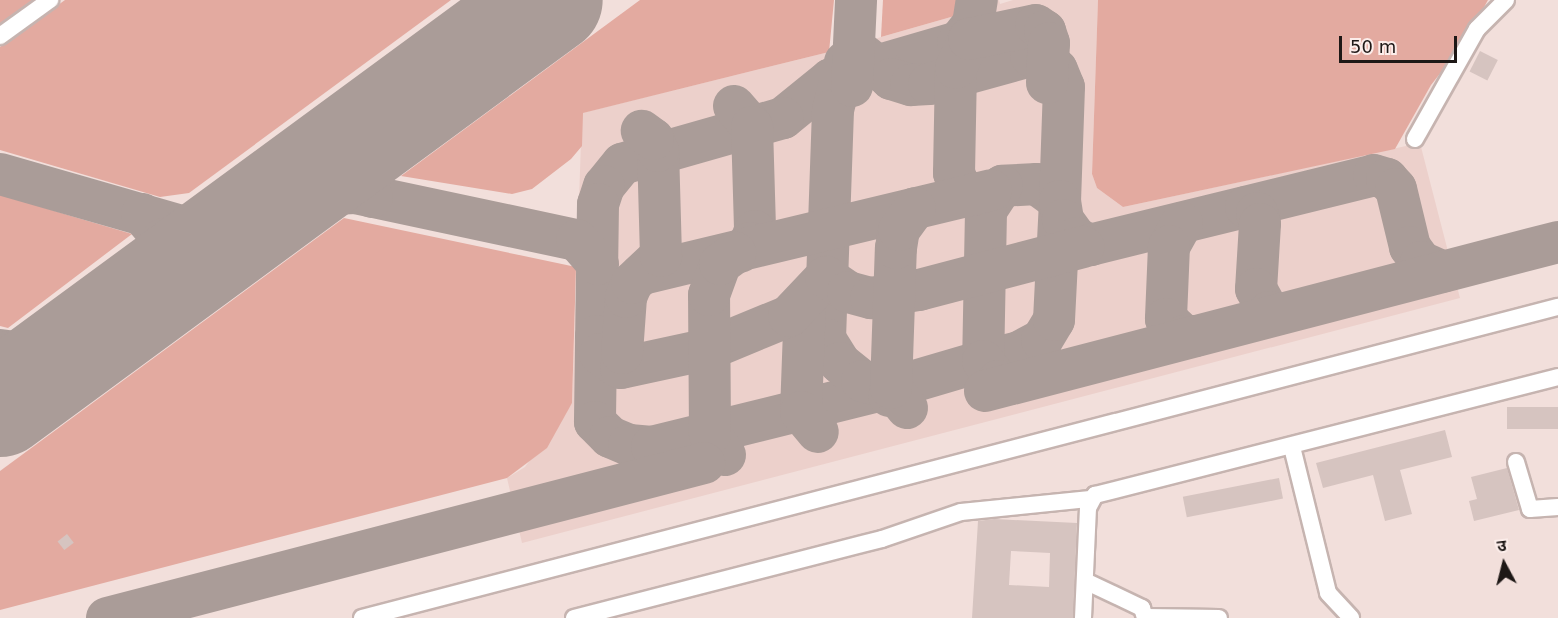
<!DOCTYPE html>
<meta charset="utf-8">
<style>
body{margin:0}
#map{position:relative;width:1558px;height:618px;overflow:hidden;background:#f2dfdb;font-family:"DejaVu Sans","Noto Sans Devanagari",sans-serif}
div>[style]{position:absolute}
[style*='--x']{left:calc(var(--x)*1px);top:calc(var(--y)*1px);width:calc(var(--w)*1px);rotate:calc(var(--a)*1deg)}
.built>*{inset:0;background:#ecd0cb}
.green>*{inset:0;background:#e3aaa0}
.taxiway>*{height:42px;margin:-21px;padding:0 21px;transform-origin:21px;border-radius:21px;background:#aa9c98}
.runway>*{height:106px;margin:-53px;padding:0 53px;transform-origin:53px;border-radius:53px;background:#aa9c98}
.building>*{inset:0;background:#d6c4c0;transform-origin:0 0}
.roads{filter:drop-shadow(2px 0 #c6b4b0) drop-shadow(-2px 0 #c6b4b0) drop-shadow(0 2px #c6b4b0) drop-shadow(0 -2px #c6b4b0)}
.minor>*{height:16px;margin:-8px;padding:0 8px;transform-origin:8px;border-radius:8px;background:#fff}
span{translate:-50% -50%;white-space:nowrap;text-align:center;line-height:1.15;-webkit-text-stroke:4.5px #fcedea;paint-order:stroke}
.north{position:absolute;left:1474px;top:534px;width:60px;height:60px;-webkit-text-stroke:4px #fcedea;paint-order:stroke;rotate:353deg;font-size:16px;font-weight:700;line-height:24px;text-align:center;color:#1e1816}
.north::after{content:'';display:block;margin:auto;width:21px;height:27px;background:#1e1816;clip-path:polygon(50% 0,100% 100%,50% 72%,0 100%)}
.scale{position:absolute;left:1339px;top:36px;width:118px;height:27px;box-sizing:border-box;border:3px solid #1e1816;border-top:0;padding-left:8px;font-size:18px;line-height:21px;white-space:nowrap;color:#1e1816;-webkit-text-stroke:4px #fcedea;paint-order:stroke}
</style>
<div id="map">
<div class="built">
<i style="clip-path:polygon(960px 0,999px 0,1000px 4px,1013px 0,1098px 0,1092px 174px,1097px 188px,1123px 207px,1420px 143px,1460px 298px,522px 543px,507px 478px,525px 467px,572px 403px,582px 113px,829px 52px,958px 15px)"></i>
</div>
<div class="green">
<i style="clip-path:polygon(0 0,35px 0,0 25px)"></i>
<i style="clip-path:polygon(65px 0,451px 0,189px 193px,160px 197px,0 150px,0 47px)"></i>
<i style="clip-path:polygon(640px 0,834px 0,829px 52px,583px 113px,582px 146px,571px 159px,532px 189px,512px 194px,401px 176px)"></i>
<i style="clip-path:polygon(883px 0,959px 0,958px 15px,881px 37px)"></i>
<i style="clip-path:polygon(1098px 0,1488px 0,1464px 43px,1431px 85px,1395px 149px,1123px 207px,1097px 188px,1092px 174px)"></i>
<i style="clip-path:polygon(0 194px,71px 216px,132px 234px,8px 328px,0 326px)"></i>
<i style="clip-path:polygon(344px 218px,576px 267px,572px 403px,547px 448px,507px 478px,0 610px,0 471px)"></i>
</div>
<div class="taxiway">
<i style="--x:969;--y:39;--w:144;--a:163.8"></i>
<i style="--x:831;--y:79;--w:62;--a:140.9"></i>
<i style="--x:783;--y:118;--w:167;--a:164.1"></i>
<i style="--x:622;--y:164;--w:28;--a:129"></i>
<i style="--x:604;--y:186;--w:19;--a:108"></i>
<i style="--x:598;--y:204;--w:218;--a:90.8"></i>
<i style="--x:595;--y:422;--w:21;--a:45"></i>
<i style="--x:610;--y:437;--w:21;--a:23"></i>
<i style="--x:629;--y:445;--w:23;--a:5"></i>
<i style="--x:652;--y:447;--w:246;--a:-13.9"></i>
<i style="--x:891;--y:388;--w:96;--a:-16.4"></i>
<i style="--x:983;--y:361;--w:37;--a:-14"></i>
<i style="--x:1019;--y:352;--w:26;--a:-28"></i>
<i style="--x:1042;--y:340;--w:23;--a:-59"></i>
<i style="--x:1054;--y:320;--w:119;--a:-87.1"></i>
<i style="--x:1060;--y:201;--w:29;--a:-144"></i>
<i style="--x:1037;--y:184;--w:35;--a:177"></i>
<i style="--x:1002;--y:186;--w:30;--a:123"></i>
<i style="--x:986;--y:211;--w:150;--a:91.1"></i>
<i style="--x:983;--y:361;--w:25;--a:53"></i>
<i style="--x:998;--y:381;--w:13;--a:13"></i>
<i style="--x:958;--y:43;--w:24;--a:-52"></i>
<i style="--x:973;--y:24;--w:24;--a:-81"></i>
<i style="--x:865;--y:56;--w:35;--a:41"></i>
<i style="--x:891;--y:79;--w:21;--a:17"></i>
<i style="--x:911;--y:85;--w:18;--a:-3"></i>
<i style="--x:929;--y:84;--w:106;--a:-15.4"></i>
<i style="--x:1031;--y:56;--w:17;--a:17"></i>
<i style="--x:1047;--y:61;--w:13;--a:42"></i>
<i style="--x:1057;--y:70;--w:18;--a:68"></i>
<i style="--x:1064;--y:87;--w:114;--a:92"></i>
<i style="--x:1060;--y:201;--w:19;--a:81"></i>
<i style="--x:1063;--y:220;--w:22;--a:54"></i>
<i style="--x:1076;--y:238;--w:16;--a:27"></i>
<i style="--x:1090;--y:245;--w:292;--a:-13.8"></i>
<i style="--x:1374;--y:175;--w:14;--a:17"></i>
<i style="--x:1387;--y:179;--w:13;--a:48"></i>
<i style="--x:1396;--y:189;--w:60;--a:76.4"></i>
<i style="--x:1410;--y:247;--w:19;--a:54"></i>
<i style="--x:1421;--y:262;--w:24;--a:24"></i>
<i style="--x:845;--y:62;--w:49;--a:104"></i>
<i style="--x:833;--y:110;--w:229;--a:92"></i>
<i style="--x:825;--y:339;--w:28;--a:58"></i>
<i style="--x:840;--y:363;--w:28;--a:39"></i>
<i style="--x:862;--y:381;--w:30;--a:14"></i>
<i style="--x:891;--y:388;--w:8;--a:104"></i>
<i style="--x:852;--y:86;--w:86;--a:-87.3"></i>
<i style="--x:734;--y:106;--w:28;--a:49"></i>
<i style="--x:752;--y:127;--w:104;--a:88.3"></i>
<i style="--x:755;--y:231;--w:13;--a:113"></i>
<i style="--x:750;--y:243;--w:13;--a:138"></i>
<i style="--x:0;--y:174;--w:200;--a:16"></i>
<i style="--x:192;--y:229;--w:41;--a:-4.2"></i>
<i style="--x:233;--y:226;--w:65;--a:-27.3"></i>
<i style="--x:291;--y:196;--w:64;--a:-2.7"></i>
<i style="--x:355;--y:193;--w:227;--a:12"></i>
<i style="--x:577;--y:240;--w:32;--a:49"></i>
<i style="--x:974;--y:195;--w:17;--a:-149"></i>
<i style="--x:959;--y:186;--w:14;--a:-111"></i>
<i style="--x:954;--y:173;--w:105;--a:-88.9"></i>
<i style="--x:956;--y:68;--w:32;--a:-66"></i>
<i style="--x:969;--y:39;--w:68;--a:-11.8"></i>
<i style="--x:1036;--y:25;--w:11;--a:34"></i>
<i style="--x:1045;--y:31;--w:13;--a:72"></i>
<i style="--x:1049;--y:43;--w:40;--a:92.9"></i>
<i style="--x:372;--y:197;--w:25;--a:-133"></i>
<i style="--x:355;--y:179;--w:29;--a:-86"></i>
<i style="--x:357;--y:150;--w:49;--a:-44.2"></i>
<i style="--x:1246;--y:207;--w:13;--a:29"></i>
<i style="--x:1257;--y:213;--w:11;--a:75"></i>
<i style="--x:1260;--y:224;--w:65;--a:93.5"></i>
<i style="--x:1256;--y:289;--w:26;--a:61"></i>
<i style="--x:1269;--y:312;--w:10;--a:11"></i>
<i style="--x:142;--y:214;--w:33;--a:50"></i>
<i style="--x:163;--y:239;--w:15;--a:82"></i>
<i style="--x:165;--y:254;--w:26;--a:99"></i>
<i style="--x:161;--y:280;--w:21;--a:131"></i>
<i style="--x:1182;--y:223;--w:26;--a:119"></i>
<i style="--x:1169;--y:246;--w:73;--a:92.4"></i>
<i style="--x:1166;--y:319;--w:25;--a:43"></i>
<i style="--x:1184;--y:336;--w:11;--a:0"></i>
<i style="--x:642;--y:274;--w:359;--a:-13.5"></i>
<i style="--x:805;--y:303;--w:109;--a:92.1"></i>
<i style="--x:801;--y:412;--w:26;--a:50"></i>
<i style="--x:596;--y:336;--w:18;--a:77"></i>
<i style="--x:600;--y:354;--w:25;--a:34"></i>
<i style="--x:621;--y:368;--w:90;--a:-12.2"></i>
<i style="--x:709;--y:349;--w:87;--a:-22.4"></i>
<i style="--x:789;--y:316;--w:54;--a:-46.5"></i>
<i style="--x:826;--y:277;--w:27;--a:34"></i>
<i style="--x:848;--y:292;--w:24;--a:15"></i>
<i style="--x:871;--y:298;--w:49;--a:-9.5"></i>
<i style="--x:919;--y:290;--w:170;--a:-14.7"></i>
<i style="--x:0;--y:350;--w:51;--a:7.8"></i>
<i style="--x:51;--y:357;--w:26;--a:-21"></i>
<i style="--x:0;--y:352;--w:31;--a:73"></i>
<i style="--x:9;--y:382;--w:19;--a:118"></i>
<i style="--x:622;--y:353;--w:56;--a:-85.9"></i>
<i style="--x:626;--y:297;--w:15;--a:-67"></i>
<i style="--x:632;--y:283;--w:40;--a:-43"></i>
<i style="--x:661;--y:256;--w:105;--a:-91.6"></i>
<i style="--x:658;--y:151;--w:13;--a:-113"></i>
<i style="--x:653;--y:139;--w:14;--a:-144"></i>
<i style="--x:985;--y:391;--w:592;--a:-14.58"></i>
<i style="--x:907;--y:408;--w:26;--a:-129"></i>
<i style="--x:891;--y:388;--w:140;--a:-88"></i>
<i style="--x:896;--y:248;--w:18;--a:-81"></i>
<i style="--x:899;--y:230;--w:27;--a:-54"></i>
<i style="--x:725;--y:455;--w:26;--a:-126"></i>
<i style="--x:710;--y:434;--w:139;--a:-90.4"></i>
<i style="--x:709;--y:295;--w:33;--a:-70"></i>
<i style="--x:720;--y:264;--w:19;--a:-36"></i>
<i style="--x:107;--y:618;--w:617;--a:-14.55"></i>
</div>
<div class="runway">
<i style="--x:0;--y:404;--w:682;--a:-36.3"></i>
</div>
<div class="building">
<i style="left:1480px;top:51px;width:20px;height:23px;rotate:27deg"></i>
<i style="left:1558px;top:407px;width:22px;height:51px;rotate:90deg"></i>
<i style="clip-path:polygon(1445px 430px,1452px 457px,1400px 470px,1412px 514px,1385px 521px,1373px 475px,1323px 488px,1316px 463px)"></i>
<i style="clip-path:polygon(1507px 468px,1519px 510px,1474px 521px,1469px 501px,1477px 499px,1471px 477px)"></i>
<i style="left:1279px;top:478px;width:21px;height:98px;rotate:79deg"></i>
<i style="clip-path:polygon(evenodd,994px 519px,1077px 523px,1073px 618px,972px 618px,978px 521px,994px 519px,1011px 551px,1050px 553px,1049px 587px,1009px 585px,1011px 551px)"></i>
<i style="left:67px;top:534px;width:11px;height:12px;rotate:52deg"></i>
</div>
<div class="roads">
<div class="minor">
<i style="--x:0;--y:36;--w:62;--a:-35.8"></i>
<i style="--x:1415;--y:139;--w:126;--a:-60.6"></i>
<i style="--x:1477;--y:29;--w:41;--a:-45"></i>
<i style="--x:1292;--y:447;--w:150;--a:76.1"></i>
<i style="--x:1328;--y:593;--w:34;--a:47"></i>
<i style="--x:1516;--y:462;--w:49;--a:73.4"></i>
<i style="--x:1530;--y:509;--w:28;--a:-4"></i>
<i style="--x:1085;--y:581;--w:63;--a:25.3"></i>
<i style="--x:1142;--y:608;--w:10;--a:73"></i>
<i style="--x:1146;--y:617;--w:73;--a:0.8"></i>
<i style="--x:362;--y:618;--w:1236;--a:-14.58"></i>
<i style="--x:574;--y:618;--w:318;--a:-14.4"></i>
<i style="--x:882;--y:539;--w:83;--a:-18.9"></i>
<i style="--x:961;--y:512;--w:130;--a:-5.8"></i>
<i style="--x:1083;--y:618;--w:110;--a:-87.4"></i>
<i style="--x:1088;--y:508;--w:15;--a:-62"></i>
<i style="--x:1095;--y:495;--w:478;--a:-14.3"></i>
</div>
</div>
<div class="north">उ</div>
<div class="scale">50 m</div>
</div>
